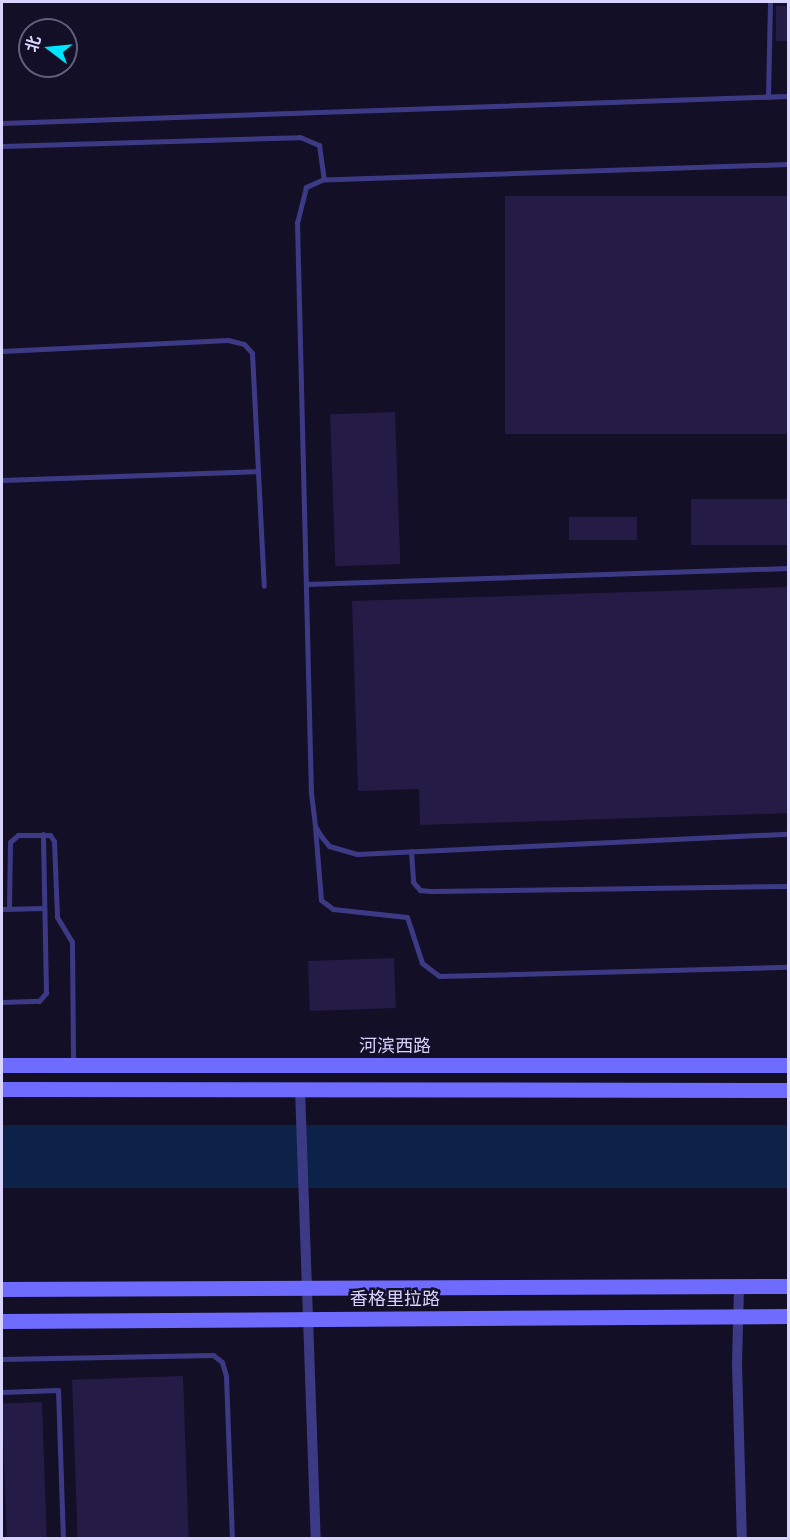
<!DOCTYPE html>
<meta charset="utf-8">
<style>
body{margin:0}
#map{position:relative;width:790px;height:1540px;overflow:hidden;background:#130f26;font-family:"Titillium Web","Noto Sans SC",sans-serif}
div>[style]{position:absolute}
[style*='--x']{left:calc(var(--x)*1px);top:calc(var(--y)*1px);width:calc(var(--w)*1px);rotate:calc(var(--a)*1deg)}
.water>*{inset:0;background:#0c2248;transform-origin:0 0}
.building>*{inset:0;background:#241b47;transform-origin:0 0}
.lane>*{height:5px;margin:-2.5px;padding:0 2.5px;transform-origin:2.5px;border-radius:2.5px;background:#3d3a85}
.street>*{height:10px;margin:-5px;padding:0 5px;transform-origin:5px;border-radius:5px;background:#3d3a85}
.secondary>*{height:15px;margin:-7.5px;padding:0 7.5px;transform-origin:7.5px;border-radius:7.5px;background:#6f6bff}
span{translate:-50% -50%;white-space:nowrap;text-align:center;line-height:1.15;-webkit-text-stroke:5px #130f26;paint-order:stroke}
.street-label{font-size:18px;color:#d9d4ff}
.frame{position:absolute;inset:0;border:3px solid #d9d4ff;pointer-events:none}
.north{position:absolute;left:18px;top:18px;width:60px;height:60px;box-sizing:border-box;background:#130f26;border:2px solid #625e7d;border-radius:50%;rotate:286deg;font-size:16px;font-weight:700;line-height:24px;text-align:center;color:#d9d4ff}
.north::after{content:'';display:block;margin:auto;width:21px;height:27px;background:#00e5ff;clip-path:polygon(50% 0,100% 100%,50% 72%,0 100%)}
</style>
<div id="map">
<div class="water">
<i style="left:2px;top:1125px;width:786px;height:63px"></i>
</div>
<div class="building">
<i style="left:776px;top:6px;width:13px;height:35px"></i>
<i style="left:789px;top:196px;width:238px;height:284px;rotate:90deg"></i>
<i style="left:395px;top:412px;width:152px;height:65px;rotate:88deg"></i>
<i style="left:789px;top:499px;width:46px;height:98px;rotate:90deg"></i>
<i style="left:637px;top:517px;width:23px;height:68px;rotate:90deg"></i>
<i style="clip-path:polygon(789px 587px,789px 813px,420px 825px,419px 789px,358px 791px,352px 601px)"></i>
<i style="left:394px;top:958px;width:50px;height:86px;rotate:88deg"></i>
<i style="left:183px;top:1376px;width:163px;height:111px;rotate:88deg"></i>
<i style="left:42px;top:1402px;width:137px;height:40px;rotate:88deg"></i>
</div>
<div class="lane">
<i style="--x:768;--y:97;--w:95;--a:-88.8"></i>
<i style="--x:2;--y:123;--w:786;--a:-1.97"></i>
<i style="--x:2;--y:146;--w:298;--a:-1.7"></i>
<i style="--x:300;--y:137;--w:21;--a:23"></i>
<i style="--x:319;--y:145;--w:34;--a:82"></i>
<i style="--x:788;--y:164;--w:464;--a:178.1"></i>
<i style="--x:324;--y:179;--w:20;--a:156"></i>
<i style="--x:306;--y:187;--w:36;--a:104"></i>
<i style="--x:297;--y:222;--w:571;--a:88.6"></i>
<i style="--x:311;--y:793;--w:33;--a:83"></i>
<i style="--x:315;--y:826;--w:12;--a:59"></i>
<i style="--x:321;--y:836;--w:13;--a:51"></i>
<i style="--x:329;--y:846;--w:29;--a:16"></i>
<i style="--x:357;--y:854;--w:431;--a:-2.7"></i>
<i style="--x:2;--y:351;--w:226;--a:-2.8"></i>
<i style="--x:228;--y:340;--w:16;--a:14"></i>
<i style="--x:244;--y:344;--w:12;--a:48"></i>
<i style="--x:252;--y:353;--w:233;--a:87.1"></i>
<i style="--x:2;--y:480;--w:256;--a:-2"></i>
<i style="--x:306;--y:584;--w:482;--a:-1.9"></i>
<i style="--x:315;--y:827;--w:73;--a:85.3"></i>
<i style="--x:321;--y:900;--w:15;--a:37"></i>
<i style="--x:333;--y:909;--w:74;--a:6.2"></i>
<i style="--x:407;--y:917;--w:48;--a:71.9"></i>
<i style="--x:422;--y:963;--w:21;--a:37"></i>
<i style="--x:439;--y:976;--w:349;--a:-1.5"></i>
<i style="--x:411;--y:851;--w:31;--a:86"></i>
<i style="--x:413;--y:882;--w:11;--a:49"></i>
<i style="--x:420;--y:890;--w:10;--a:6"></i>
<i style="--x:430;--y:891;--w:358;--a:-0.8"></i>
<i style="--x:9;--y:908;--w:66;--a:-89.1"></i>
<i style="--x:10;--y:842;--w:11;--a:-41"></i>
<i style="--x:18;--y:835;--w:32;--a:0"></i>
<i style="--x:50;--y:835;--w:7;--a:56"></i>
<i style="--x:54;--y:841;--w:76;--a:87.7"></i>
<i style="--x:57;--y:917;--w:29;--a:59"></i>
<i style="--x:72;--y:942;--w:121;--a:89.5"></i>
<i style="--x:2;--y:909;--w:42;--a:-1.4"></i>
<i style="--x:2;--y:1002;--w:37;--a:-2"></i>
<i style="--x:39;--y:1001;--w:11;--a:-49"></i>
<i style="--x:46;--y:993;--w:159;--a:-91.1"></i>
<i style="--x:2;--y:1359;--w:211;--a:-1.1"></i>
<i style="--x:213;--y:1355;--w:11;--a:38"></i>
<i style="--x:222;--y:1362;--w:15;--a:74"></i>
<i style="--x:226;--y:1376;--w:162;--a:87.9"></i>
<i style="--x:2;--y:1392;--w:56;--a:-2"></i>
<i style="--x:58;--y:1390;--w:148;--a:88.1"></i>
</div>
<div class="street">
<i style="--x:300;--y:1089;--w:449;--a:88"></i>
<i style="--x:739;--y:1287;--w:77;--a:91.5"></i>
<i style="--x:737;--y:1364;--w:174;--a:88.4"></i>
</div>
<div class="secondary">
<i style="--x:2;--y:1065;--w:786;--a:0"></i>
<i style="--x:2;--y:1089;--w:786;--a:0.07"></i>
<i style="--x:2;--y:1289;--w:786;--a:-0.22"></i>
<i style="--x:2;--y:1321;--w:786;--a:-0.36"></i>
</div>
<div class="street-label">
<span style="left:395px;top:1046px">河滨西路</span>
<span style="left:395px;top:1299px">香格里拉路</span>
</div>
<div class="frame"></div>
<div class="north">北</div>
</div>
